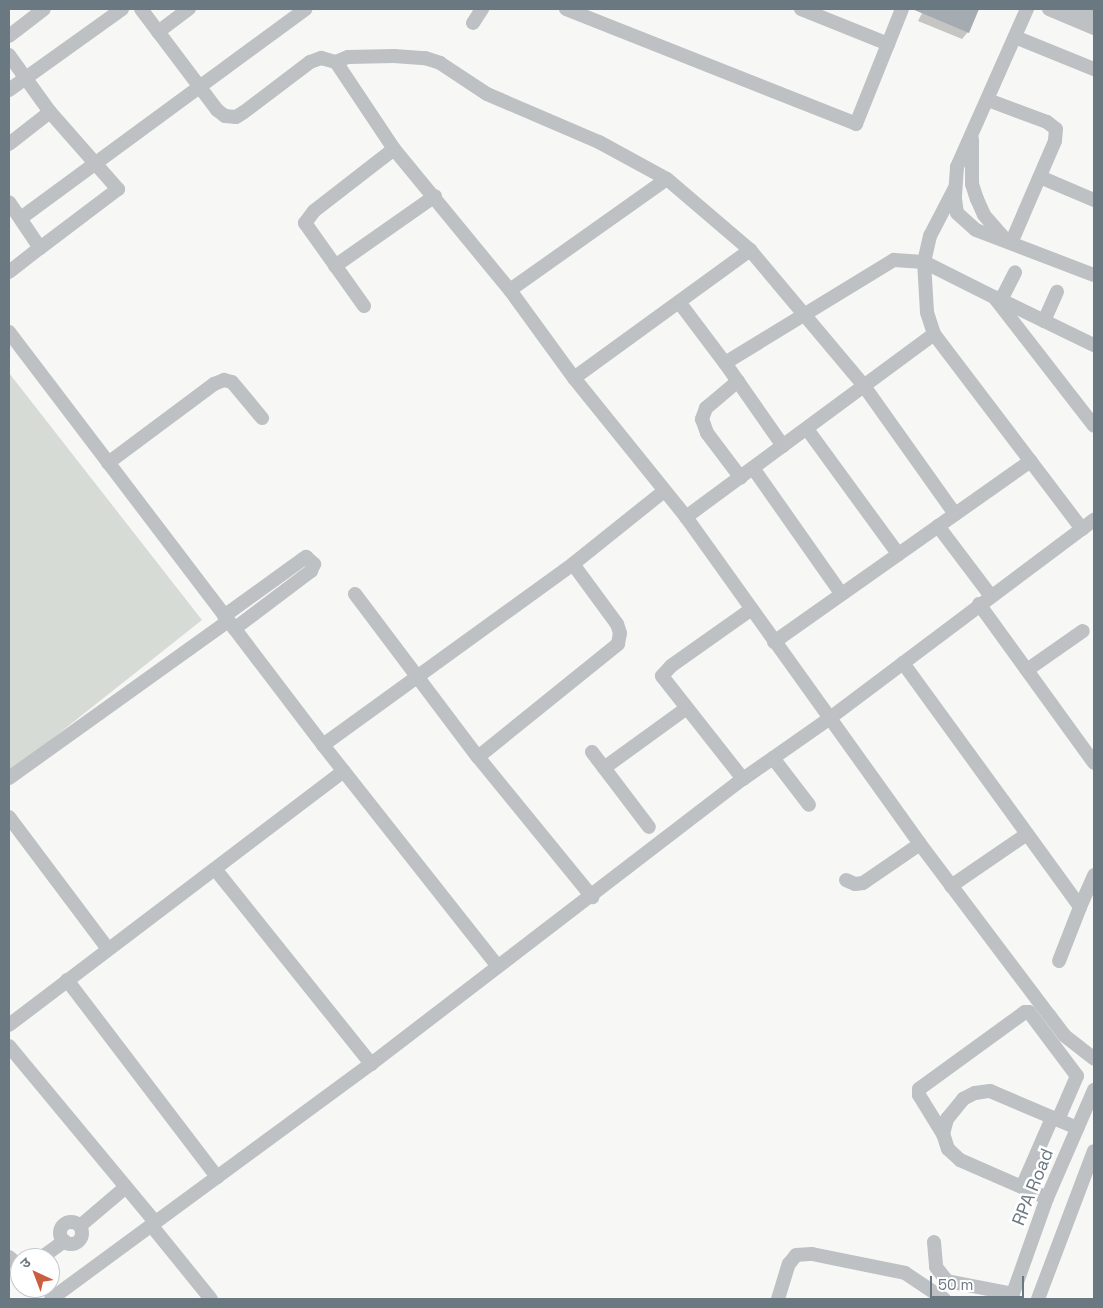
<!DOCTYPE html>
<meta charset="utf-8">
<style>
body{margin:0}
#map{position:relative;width:1103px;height:1308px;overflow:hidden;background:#f7f7f5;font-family:"Space Grotesk","Noto Sans Devanagari",sans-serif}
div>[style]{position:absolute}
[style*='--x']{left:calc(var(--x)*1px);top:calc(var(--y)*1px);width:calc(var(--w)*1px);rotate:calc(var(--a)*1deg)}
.green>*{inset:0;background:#d7dbd5}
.shadow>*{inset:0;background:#0003}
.building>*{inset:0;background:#a5acb1}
.minor>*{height:14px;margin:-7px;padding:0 7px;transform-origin:7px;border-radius:7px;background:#bdc1c4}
.minor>.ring{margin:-7px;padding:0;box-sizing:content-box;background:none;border:14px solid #bdc1c4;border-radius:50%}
span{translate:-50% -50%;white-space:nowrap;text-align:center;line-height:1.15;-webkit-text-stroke:5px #fff;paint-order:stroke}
.street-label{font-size:18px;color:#6a7882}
.frame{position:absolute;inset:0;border:10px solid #6a7882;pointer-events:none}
.north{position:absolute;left:10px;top:1248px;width:50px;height:50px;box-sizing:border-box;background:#fff;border:1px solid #c3c9cd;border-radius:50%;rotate:317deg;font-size:14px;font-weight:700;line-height:20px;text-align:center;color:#6a7882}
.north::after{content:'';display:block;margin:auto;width:18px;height:22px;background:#cc5e40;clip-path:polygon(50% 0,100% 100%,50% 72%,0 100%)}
.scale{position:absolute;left:930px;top:1276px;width:94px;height:22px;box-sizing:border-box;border:2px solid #6a7882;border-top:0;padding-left:6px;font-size:15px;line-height:18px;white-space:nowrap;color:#6a7882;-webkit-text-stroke:4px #fff;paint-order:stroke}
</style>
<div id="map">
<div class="green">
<i style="clip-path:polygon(9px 373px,202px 620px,9px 773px)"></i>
</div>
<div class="shadow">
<i style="clip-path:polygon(924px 9px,978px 9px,968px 32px,962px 39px,918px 21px)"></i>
</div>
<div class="building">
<i style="clip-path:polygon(912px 9px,979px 9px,969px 33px)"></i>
</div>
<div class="minor">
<i style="--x:141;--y:9;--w:126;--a:53"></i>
<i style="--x:217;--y:110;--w:10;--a:37"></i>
<i style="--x:225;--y:116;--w:11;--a:5"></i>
<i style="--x:236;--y:117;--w:9;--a:-32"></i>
<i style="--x:244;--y:112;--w:83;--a:-37.1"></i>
<i style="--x:310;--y:62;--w:12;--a:-20"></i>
<i style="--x:321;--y:58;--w:16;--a:15"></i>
<i style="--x:336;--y:62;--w:105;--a:56.3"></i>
<i style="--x:394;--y:149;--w:183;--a:50.6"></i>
<i style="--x:510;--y:290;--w:109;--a:54"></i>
<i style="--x:574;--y:378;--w:179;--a:51.1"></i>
<i style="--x:686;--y:517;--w:402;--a:54.4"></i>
<i style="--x:920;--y:844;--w:214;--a:53"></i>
<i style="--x:1049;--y:1015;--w:26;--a:53"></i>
<i style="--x:1065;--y:1036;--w:37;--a:38"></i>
<i style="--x:566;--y:9;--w:312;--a:21.6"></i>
<i style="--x:856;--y:124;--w:124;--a:-68.2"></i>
<i style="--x:801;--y:9;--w:94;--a:21.9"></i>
<i style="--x:1027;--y:9;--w:173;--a:113.9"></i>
<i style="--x:957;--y:167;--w:32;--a:94"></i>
<i style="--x:955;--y:199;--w:14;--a:82"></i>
<i style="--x:957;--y:213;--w:25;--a:42"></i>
<i style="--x:976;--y:230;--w:126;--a:20.9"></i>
<i style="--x:1049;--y:9;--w:49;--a:22.9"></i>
<i style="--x:1076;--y:9;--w:19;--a:21"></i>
<i style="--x:473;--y:23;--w:17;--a:-57"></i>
<i style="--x:158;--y:32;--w:39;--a:-37"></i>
<i style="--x:9;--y:36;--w:44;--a:-37.6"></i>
<i style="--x:1015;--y:37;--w:85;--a:22.1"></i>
<i style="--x:9;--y:55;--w:70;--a:54.3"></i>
<i style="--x:50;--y:112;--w:103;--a:48.6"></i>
<i style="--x:118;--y:189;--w:98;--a:142.9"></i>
<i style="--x:40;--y:248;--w:55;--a:-124"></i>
<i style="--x:336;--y:62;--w:13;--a:-23"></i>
<i style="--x:348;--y:57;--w:46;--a:-1.2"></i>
<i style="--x:394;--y:56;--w:31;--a:4"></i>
<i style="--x:425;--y:58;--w:16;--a:18"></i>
<i style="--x:440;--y:63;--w:56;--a:33.4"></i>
<i style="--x:487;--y:94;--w:122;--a:23.2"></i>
<i style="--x:599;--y:142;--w:77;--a:28.6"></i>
<i style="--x:9;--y:90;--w:139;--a:-35.6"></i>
<i style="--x:988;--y:100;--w:63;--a:20.4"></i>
<i style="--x:1047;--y:122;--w:11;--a:38"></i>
<i style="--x:1056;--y:129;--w:12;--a:95"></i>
<i style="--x:1055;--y:141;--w:111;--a:113.3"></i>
<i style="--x:972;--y:139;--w:45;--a:90"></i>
<i style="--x:972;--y:184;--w:16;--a:72"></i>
<i style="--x:977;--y:199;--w:17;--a:66"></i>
<i style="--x:984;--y:215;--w:32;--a:49"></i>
<i style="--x:9;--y:144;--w:52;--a:-38"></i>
<i style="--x:1040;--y:177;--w:59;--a:23.1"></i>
<i style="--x:21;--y:218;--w:353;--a:-36.3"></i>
<i style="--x:335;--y:266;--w:122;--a:-35"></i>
<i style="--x:9;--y:272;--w:39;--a:-38"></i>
<i style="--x:510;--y:290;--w:192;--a:-35.3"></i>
<i style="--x:667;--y:179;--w:109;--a:40.5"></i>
<i style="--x:750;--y:250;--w:177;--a:50"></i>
<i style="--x:864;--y:386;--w:157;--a:54.6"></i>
<i style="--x:997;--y:298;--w:108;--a:25.9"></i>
<i style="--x:1001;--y:300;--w:31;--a:-63"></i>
<i style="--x:679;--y:302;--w:76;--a:53"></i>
<i style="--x:364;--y:306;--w:102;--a:-125.4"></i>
<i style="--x:305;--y:223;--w:15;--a:-53"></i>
<i style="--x:314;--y:211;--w:101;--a:-37.8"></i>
<i style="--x:1044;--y:321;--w:32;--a:-66"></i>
<i style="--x:9;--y:332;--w:519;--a:52.75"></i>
<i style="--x:323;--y:745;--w:280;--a:51.7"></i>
<i style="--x:934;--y:334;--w:23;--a:-108"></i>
<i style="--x:927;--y:312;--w:50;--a:-93.4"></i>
<i style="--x:924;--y:262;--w:27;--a:-77"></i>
<i style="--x:930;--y:236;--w:54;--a:-62.5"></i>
<i style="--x:574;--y:378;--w:218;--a:-36"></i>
<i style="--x:738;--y:381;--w:42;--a:139.8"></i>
<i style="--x:706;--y:408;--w:12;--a:110"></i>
<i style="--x:702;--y:419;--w:15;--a:70"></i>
<i style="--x:707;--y:433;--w:56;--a:52.9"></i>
<i style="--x:807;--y:429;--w:155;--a:53.9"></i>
<i style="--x:783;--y:446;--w:101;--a:-124.9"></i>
<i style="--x:725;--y:363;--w:198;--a:-31.4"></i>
<i style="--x:894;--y:260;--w:30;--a:4"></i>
<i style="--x:924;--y:262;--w:78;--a:26.6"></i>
<i style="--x:994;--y:297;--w:163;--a:52.2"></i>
<i style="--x:108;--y:463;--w:132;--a:-36.7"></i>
<i style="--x:214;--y:384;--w:11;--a:-22"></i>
<i style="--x:224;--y:380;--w:8;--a:14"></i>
<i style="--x:232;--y:382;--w:47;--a:50.2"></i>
<i style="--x:753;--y:468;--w:153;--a:54.9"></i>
<i style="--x:686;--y:517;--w:308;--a:-36.4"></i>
<i style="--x:934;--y:334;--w:245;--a:52.8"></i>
<i style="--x:938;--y:526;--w:88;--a:52.9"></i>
<i style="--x:355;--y:594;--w:204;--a:53"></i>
<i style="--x:478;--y:757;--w:181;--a:50.8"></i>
<i style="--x:979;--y:604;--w:196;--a:54.1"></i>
<i style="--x:224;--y:616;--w:97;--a:-35.8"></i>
<i style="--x:303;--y:559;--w:4;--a:-34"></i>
<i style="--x:306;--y:557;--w:11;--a:41"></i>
<i style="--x:314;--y:564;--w:8;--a:113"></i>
<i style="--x:311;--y:571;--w:96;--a:143"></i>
<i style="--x:774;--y:642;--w:314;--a:-35.2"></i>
<i style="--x:903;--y:663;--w:301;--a:54"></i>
<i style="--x:1080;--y:907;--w:35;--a:-66"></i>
<i style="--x:1027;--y:670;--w:68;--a:-34.9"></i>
<i style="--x:323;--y:745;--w:309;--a:-35.9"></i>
<i style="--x:573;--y:564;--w:117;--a:-38.7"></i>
<i style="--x:592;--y:752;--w:94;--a:52.8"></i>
<i style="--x:478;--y:757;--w:180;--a:-38.9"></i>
<i style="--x:618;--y:644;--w:11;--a:-80"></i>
<i style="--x:620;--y:633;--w:9;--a:-108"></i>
<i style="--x:617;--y:624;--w:74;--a:-126.3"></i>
<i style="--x:773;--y:758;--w:59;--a:52.5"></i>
<i style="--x:604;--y:768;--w:102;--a:-35.9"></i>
<i style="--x:9;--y:778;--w:269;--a:-35.6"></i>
<i style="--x:743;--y:779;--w:131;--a:-128.2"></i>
<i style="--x:662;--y:676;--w:13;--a:-48"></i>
<i style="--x:671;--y:666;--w:97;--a:-35.3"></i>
<i style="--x:9;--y:817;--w:165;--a:53.1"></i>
<i style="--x:215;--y:869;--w:250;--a:51.3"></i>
<i style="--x:846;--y:880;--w:10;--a:24"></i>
<i style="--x:855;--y:884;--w:8;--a:-7"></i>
<i style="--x:863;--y:883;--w:69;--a:-34.4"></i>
<i style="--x:951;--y:886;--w:92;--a:-34.4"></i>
<i style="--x:1059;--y:961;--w:58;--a:-68.7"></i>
<i style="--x:67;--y:980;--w:248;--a:52.7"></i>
<i style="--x:9;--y:1025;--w:420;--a:-37.2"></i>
<i style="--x:9;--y:1046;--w:229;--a:50.3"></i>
<i style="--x:943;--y:1134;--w:46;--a:-121.6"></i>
<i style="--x:919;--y:1095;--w:6;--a:-90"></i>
<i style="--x:919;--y:1089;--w:131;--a:-36"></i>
<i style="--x:1025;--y:1012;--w:4;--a:0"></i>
<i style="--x:1029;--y:1012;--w:80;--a:53.1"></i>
<i style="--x:1077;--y:1076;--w:48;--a:113.4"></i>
<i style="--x:1022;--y:1187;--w:75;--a:-66.5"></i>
<i style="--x:1047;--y:1198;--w:95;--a:-156.4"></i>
<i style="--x:960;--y:1160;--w:16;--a:-137"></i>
<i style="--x:948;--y:1149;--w:16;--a:-108"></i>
<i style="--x:943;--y:1134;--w:16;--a:-75"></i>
<i style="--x:947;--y:1119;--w:26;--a:-51"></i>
<i style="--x:963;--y:1099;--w:13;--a:-27"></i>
<i style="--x:975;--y:1093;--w:15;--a:-8"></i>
<i style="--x:990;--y:1091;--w:95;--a:23"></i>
<i class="ring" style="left:60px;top:1222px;width:8px;height:8px"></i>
<i style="--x:151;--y:1225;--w:95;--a:51"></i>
<i style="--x:80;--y:1226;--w:60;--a:-40.3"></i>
<i style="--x:934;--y:1242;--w:25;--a:85"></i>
<i style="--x:936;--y:1267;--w:18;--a:52"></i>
<i style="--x:947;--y:1281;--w:67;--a:11.1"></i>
<i style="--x:9;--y:1257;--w:15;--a:42"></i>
<i style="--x:41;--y:1258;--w:29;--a:-36"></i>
<i style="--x:51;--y:1299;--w:397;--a:-36.3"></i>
<i style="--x:371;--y:1064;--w:469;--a:-37.5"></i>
<i style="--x:743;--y:779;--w:106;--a:-35"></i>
<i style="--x:830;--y:718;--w:330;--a:-36.9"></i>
<i style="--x:778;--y:1299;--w:37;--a:-73"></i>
<i style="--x:789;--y:1264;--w:11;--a:-52"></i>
<i style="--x:796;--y:1255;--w:16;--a:-4"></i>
<i style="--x:812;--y:1254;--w:95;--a:11.5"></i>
<i style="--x:905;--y:1273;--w:47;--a:33.7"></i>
<i style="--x:1011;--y:1299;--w:107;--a:-70.4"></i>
<i style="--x:1047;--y:1198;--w:118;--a:-66.5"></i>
<i style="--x:1038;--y:1299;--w:158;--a:-69.3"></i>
</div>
<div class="street-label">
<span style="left:1033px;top:1187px;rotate:-68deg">RPA Road</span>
</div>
<div class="frame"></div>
<div class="north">उ</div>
<div class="scale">50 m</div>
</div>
